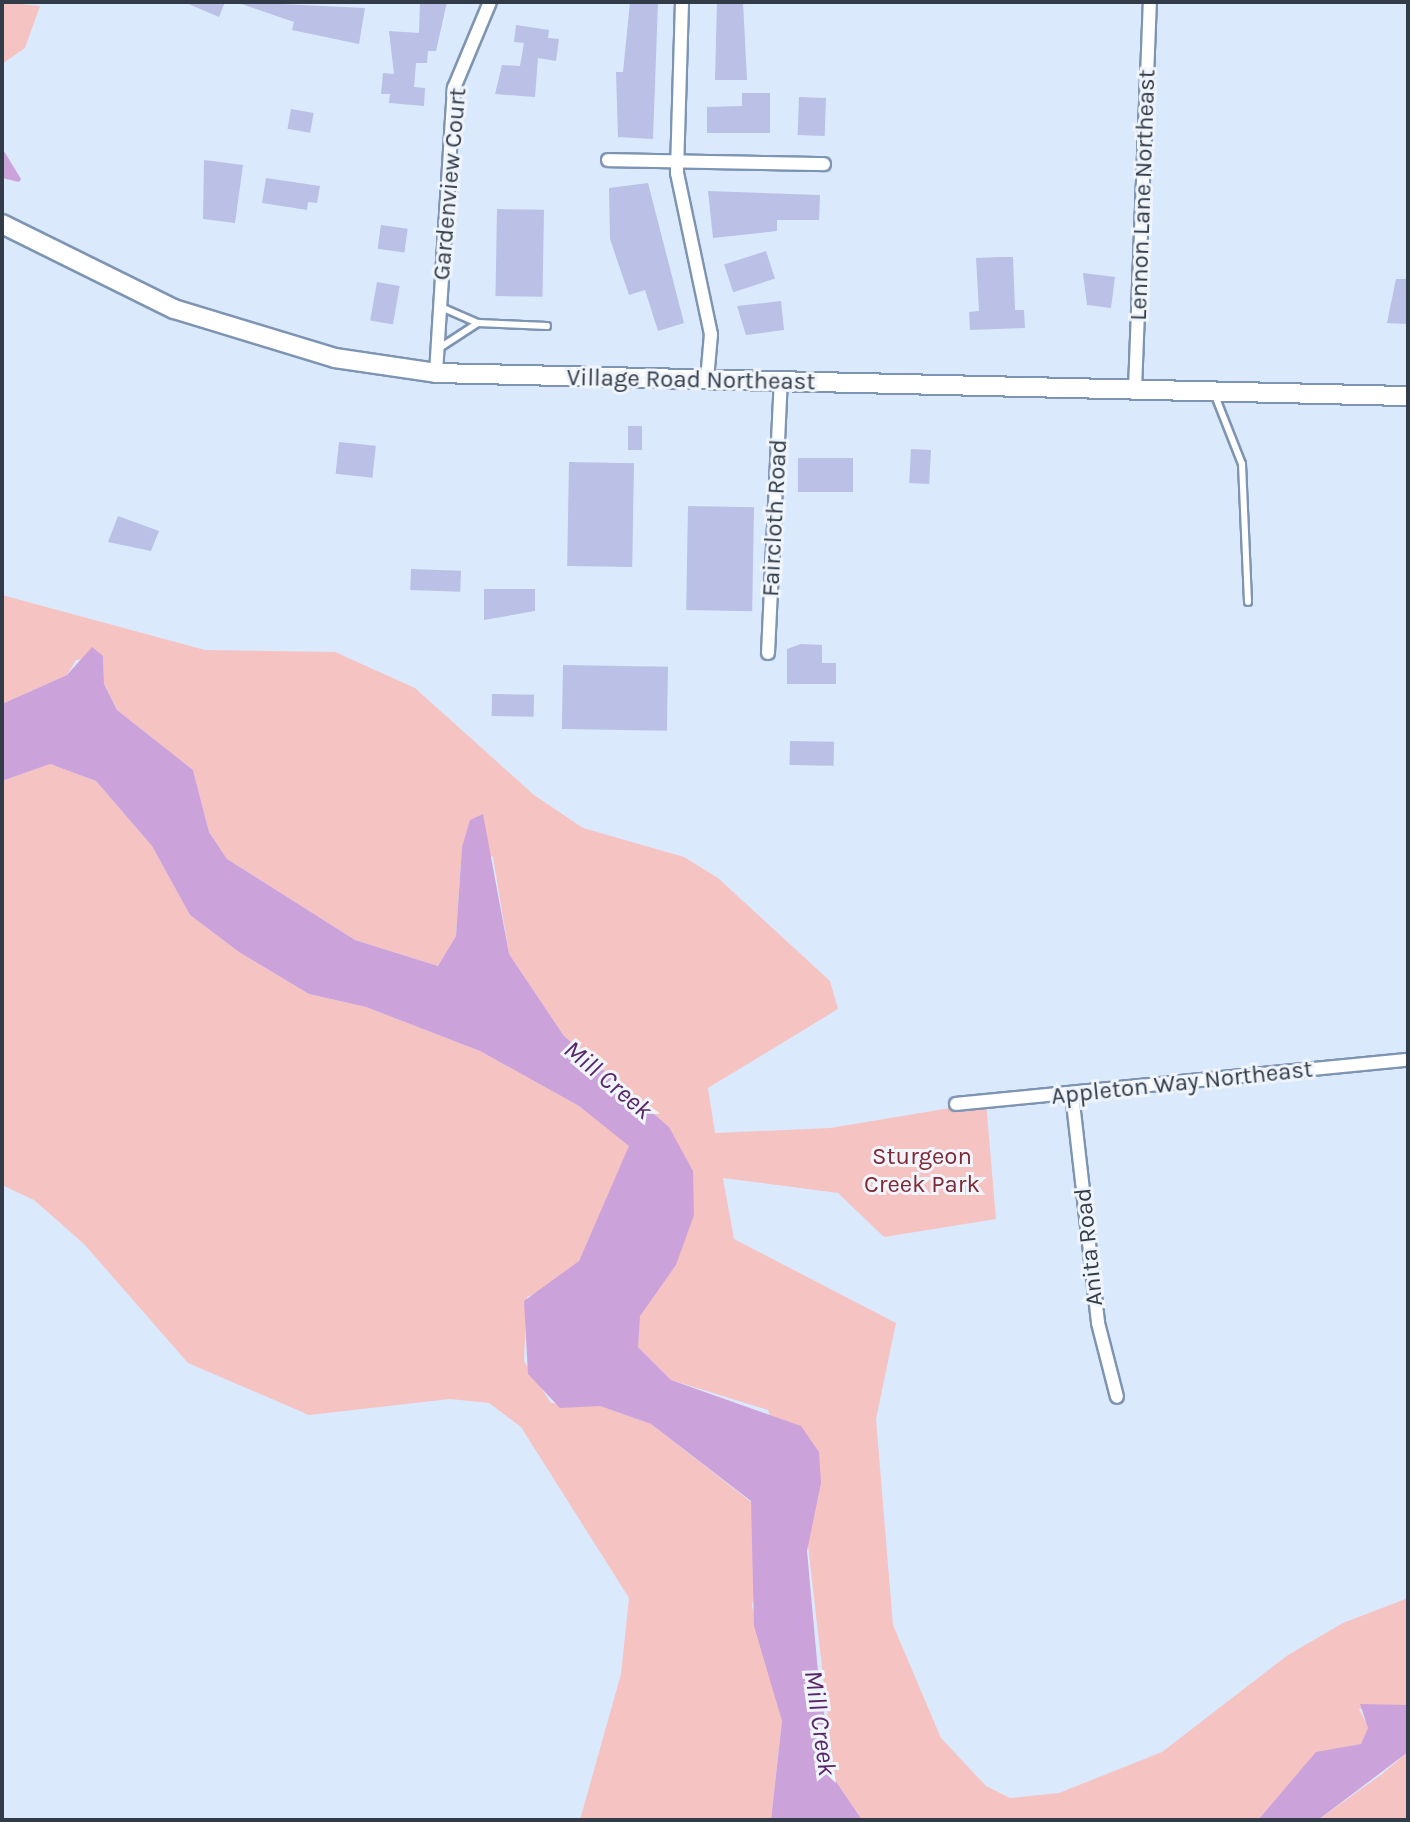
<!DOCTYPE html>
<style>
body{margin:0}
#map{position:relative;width:1410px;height:1822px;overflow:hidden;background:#dbe9fd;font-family:Karla,sans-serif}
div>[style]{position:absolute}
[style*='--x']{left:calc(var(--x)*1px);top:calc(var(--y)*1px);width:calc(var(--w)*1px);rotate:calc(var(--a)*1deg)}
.green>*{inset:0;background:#f6c3c3}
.water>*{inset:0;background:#cca2da}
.building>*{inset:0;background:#bac0e6;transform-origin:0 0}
.roads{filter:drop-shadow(2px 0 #7e94b3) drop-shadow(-2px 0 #7e94b3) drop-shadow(0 2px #7e94b3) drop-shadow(0 -2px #7e94b3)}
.lane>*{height:6px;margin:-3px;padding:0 3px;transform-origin:3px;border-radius:3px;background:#fff}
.street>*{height:12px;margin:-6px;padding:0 6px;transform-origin:6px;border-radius:6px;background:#fff}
.secondary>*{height:18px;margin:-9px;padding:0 9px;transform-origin:9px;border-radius:9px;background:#fff}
span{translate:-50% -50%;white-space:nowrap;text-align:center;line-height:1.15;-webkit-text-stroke:6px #f0f5fc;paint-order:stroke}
.street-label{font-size:24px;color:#323c49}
.park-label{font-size:24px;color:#802833}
.water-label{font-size:26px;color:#582669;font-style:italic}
.frame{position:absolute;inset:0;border:4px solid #323c49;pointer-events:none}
</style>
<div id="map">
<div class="green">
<i style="clip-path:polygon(2px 2px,40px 6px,25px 48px,2px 64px)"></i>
<i style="clip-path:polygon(2px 595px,205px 650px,335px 652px,415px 688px,534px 795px,583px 828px,684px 857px,718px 878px,830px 981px,838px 1009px,708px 1088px,715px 1133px,830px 1128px,986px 1102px,996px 1219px,884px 1237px,838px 1193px,723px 1178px,734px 1239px,896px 1323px,876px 1419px,893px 1625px,941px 1738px,986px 1786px,1010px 1798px,1059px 1793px,1162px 1752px,1288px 1655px,1343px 1623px,1408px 1598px,1408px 1705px,1359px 1709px,1369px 1728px,1361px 1744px,1316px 1753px,1258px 1820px,862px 1820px,835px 1780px,807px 1537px,768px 1410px,671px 1380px,638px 1347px,639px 1316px,676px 1265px,669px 1127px,564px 1036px,509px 954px,493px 857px,462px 846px,456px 936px,438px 966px,355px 940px,227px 859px,209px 832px,193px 770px,117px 710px,104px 684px,103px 656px,76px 660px,67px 675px,2px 704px)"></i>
<i style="clip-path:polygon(50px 764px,96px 781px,152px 846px,190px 915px,239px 952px,309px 994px,366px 1007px,480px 1051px,579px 1106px,630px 1146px,579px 1261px,560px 1282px,527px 1297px,524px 1361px,551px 1403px,600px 1406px,651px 1424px,751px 1502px,758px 1573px,752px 1606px,782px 1720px,771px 1820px,580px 1820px,621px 1674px,629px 1598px,521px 1427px,489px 1403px,450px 1399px,309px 1415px,188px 1363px,84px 1244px,34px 1200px,2px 1185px,2px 781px)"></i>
<i style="clip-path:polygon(1408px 1752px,1408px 1820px,1318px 1820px,1382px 1774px)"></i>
</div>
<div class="water">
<i style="clip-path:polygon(2px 148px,21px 179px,19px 182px,2px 178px)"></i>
<i style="clip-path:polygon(92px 647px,103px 656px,104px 684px,117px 710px,193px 770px,209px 832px,227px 859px,355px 940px,438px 966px,456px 936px,462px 847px,470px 820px,483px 814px,509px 954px,564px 1036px,669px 1127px,693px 1171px,694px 1215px,676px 1265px,640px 1316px,638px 1347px,671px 1380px,801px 1426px,819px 1452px,821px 1483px,807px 1551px,819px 1683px,835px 1780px,862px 1820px,771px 1820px,782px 1721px,754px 1626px,751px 1501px,651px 1424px,600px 1406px,560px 1408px,528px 1374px,524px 1301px,579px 1261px,629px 1146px,579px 1106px,480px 1051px,366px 1007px,309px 994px,239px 952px,190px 915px,152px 846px,96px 781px,50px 764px,2px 781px,2px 704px,67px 675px)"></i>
<i style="clip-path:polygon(1360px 1704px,1408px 1705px,1408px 1752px,1318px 1820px,1258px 1820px,1316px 1752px,1361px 1744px,1368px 1728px)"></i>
</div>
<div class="building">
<i style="clip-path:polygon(184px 2px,225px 2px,219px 17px)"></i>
<i style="clip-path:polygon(236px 2px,365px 8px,359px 44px,292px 30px,294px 22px)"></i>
<i style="clip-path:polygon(420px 2px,447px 2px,436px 51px,428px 51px,427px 63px,416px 63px,414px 87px,425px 88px,424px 106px,389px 103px,390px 94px,381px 94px,383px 73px,394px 74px,389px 31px,419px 33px)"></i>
<i style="clip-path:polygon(630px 2px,658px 2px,653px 139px,618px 137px,616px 72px,623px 72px)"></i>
<i style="clip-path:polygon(717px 2px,743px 2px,747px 80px,715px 80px)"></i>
<i style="clip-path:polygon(516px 25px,549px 30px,548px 38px,559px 39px,556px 61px,538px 58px,535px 97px,495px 94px,502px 65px,520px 66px,524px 43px,514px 42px)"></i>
<i style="clip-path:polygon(742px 93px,770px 93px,770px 133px,707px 133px,707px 107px,742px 106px)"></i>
<i style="left:799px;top:97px;width:27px;height:38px;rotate:2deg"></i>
<i style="left:291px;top:109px;width:23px;height:20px;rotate:10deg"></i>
<i style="clip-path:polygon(204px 160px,243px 165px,235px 223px,203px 219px)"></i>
<i style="clip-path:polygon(266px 178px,320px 186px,317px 203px,308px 202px,307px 210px,262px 203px)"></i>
<i style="clip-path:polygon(648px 183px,684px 323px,658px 331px,645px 290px,629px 295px,610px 239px,609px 188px)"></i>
<i style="clip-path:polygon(708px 191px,820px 195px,819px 220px,777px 220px,777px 231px,713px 238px)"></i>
<i style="left:497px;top:209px;width:47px;height:87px;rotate:1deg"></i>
<i style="left:381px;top:225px;width:27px;height:24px;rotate:8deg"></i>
<i style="left:766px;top:251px;width:29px;height:44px;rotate:72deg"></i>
<i style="clip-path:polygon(1000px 257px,1013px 257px,1015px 310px,1024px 310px,1025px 328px,970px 330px,969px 312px,979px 311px,976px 258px)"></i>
<i style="clip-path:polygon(1083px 273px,1115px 277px,1111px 308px,1087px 305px)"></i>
<i style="clip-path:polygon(1396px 279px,1408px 279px,1408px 324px,1387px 323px)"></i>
<i style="left:377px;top:282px;width:23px;height:39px;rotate:10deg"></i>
<i style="clip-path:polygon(781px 301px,784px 330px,746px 335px,737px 306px)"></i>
<i style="left:628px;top:426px;width:14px;height:24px"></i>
<i style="left:339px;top:442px;width:37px;height:32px;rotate:6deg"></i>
<i style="left:911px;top:449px;width:20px;height:34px;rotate:3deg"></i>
<i style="left:798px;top:458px;width:55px;height:34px"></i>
<i style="left:569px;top:462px;width:65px;height:104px;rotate:1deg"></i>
<i style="left:688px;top:506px;width:66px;height:104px;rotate:1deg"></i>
<i style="clip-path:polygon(118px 516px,159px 531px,151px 551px,108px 542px)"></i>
<i style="left:411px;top:569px;width:50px;height:21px;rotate:2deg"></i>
<i style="clip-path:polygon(484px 589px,535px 589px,535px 611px,484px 620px)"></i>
<i style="clip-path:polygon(801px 644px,822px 645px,822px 663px,836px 663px,836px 684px,787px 684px,787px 649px)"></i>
<i style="left:563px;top:665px;width:105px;height:64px;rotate:1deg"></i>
<i style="left:492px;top:694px;width:42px;height:22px;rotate:1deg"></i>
<i style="left:790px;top:741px;width:44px;height:24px;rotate:1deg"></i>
</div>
<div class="roads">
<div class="lane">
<i style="--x:441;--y:307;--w:40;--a:23.4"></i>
<i style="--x:438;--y:349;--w:48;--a:-33"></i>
<i style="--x:478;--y:323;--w:69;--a:2.5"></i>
<i style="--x:1214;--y:393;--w:76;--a:68.5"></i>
<i style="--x:1242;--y:464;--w:138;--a:87.5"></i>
</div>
<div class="street">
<i style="--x:682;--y:2;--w:171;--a:91.7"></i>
<i style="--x:677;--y:173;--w:165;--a:78.1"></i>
<i style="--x:711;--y:334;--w:46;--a:95"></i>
<i style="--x:608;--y:160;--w:216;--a:1.1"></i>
<i style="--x:436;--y:373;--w:286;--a:-86.4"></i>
<i style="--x:454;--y:88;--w:93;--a:-67.3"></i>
<i style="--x:1135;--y:389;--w:387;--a:-87.8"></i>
<i style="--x:768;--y:653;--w:271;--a:-87.3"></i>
<i style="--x:1072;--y:1094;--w:230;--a:83.5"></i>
<i style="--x:1098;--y:1323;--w:76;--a:75.6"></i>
<i style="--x:956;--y:1104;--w:454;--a:-5.6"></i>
</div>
<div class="secondary">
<i style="--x:2;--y:224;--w:192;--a:26.3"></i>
<i style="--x:174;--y:309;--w:168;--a:16.9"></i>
<i style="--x:335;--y:358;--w:102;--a:8.4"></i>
<i style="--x:436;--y:373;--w:972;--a:1.36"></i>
</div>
</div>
<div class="street-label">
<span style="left:450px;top:184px;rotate:-85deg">Gardenview Court</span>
<span style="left:1143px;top:195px;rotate:-88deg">Lennon Lane Northeast</span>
<span style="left:691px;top:380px;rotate:1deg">Village Road Northeast</span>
<span style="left:775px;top:518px;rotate:-87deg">Faircloth Road</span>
<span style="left:1182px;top:1083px;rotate:-6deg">Appleton Way Northeast</span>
<span style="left:1089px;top:1247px;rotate:-96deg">Anita Road</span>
</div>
<div class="park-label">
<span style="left:922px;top:1171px">Sturgeon<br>Creek Park</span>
</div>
<div class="water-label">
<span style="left:608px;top:1080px;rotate:40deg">Mill Creek</span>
<span style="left:820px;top:1723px;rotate:82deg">Mill Creek</span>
</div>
<div class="frame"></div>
</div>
